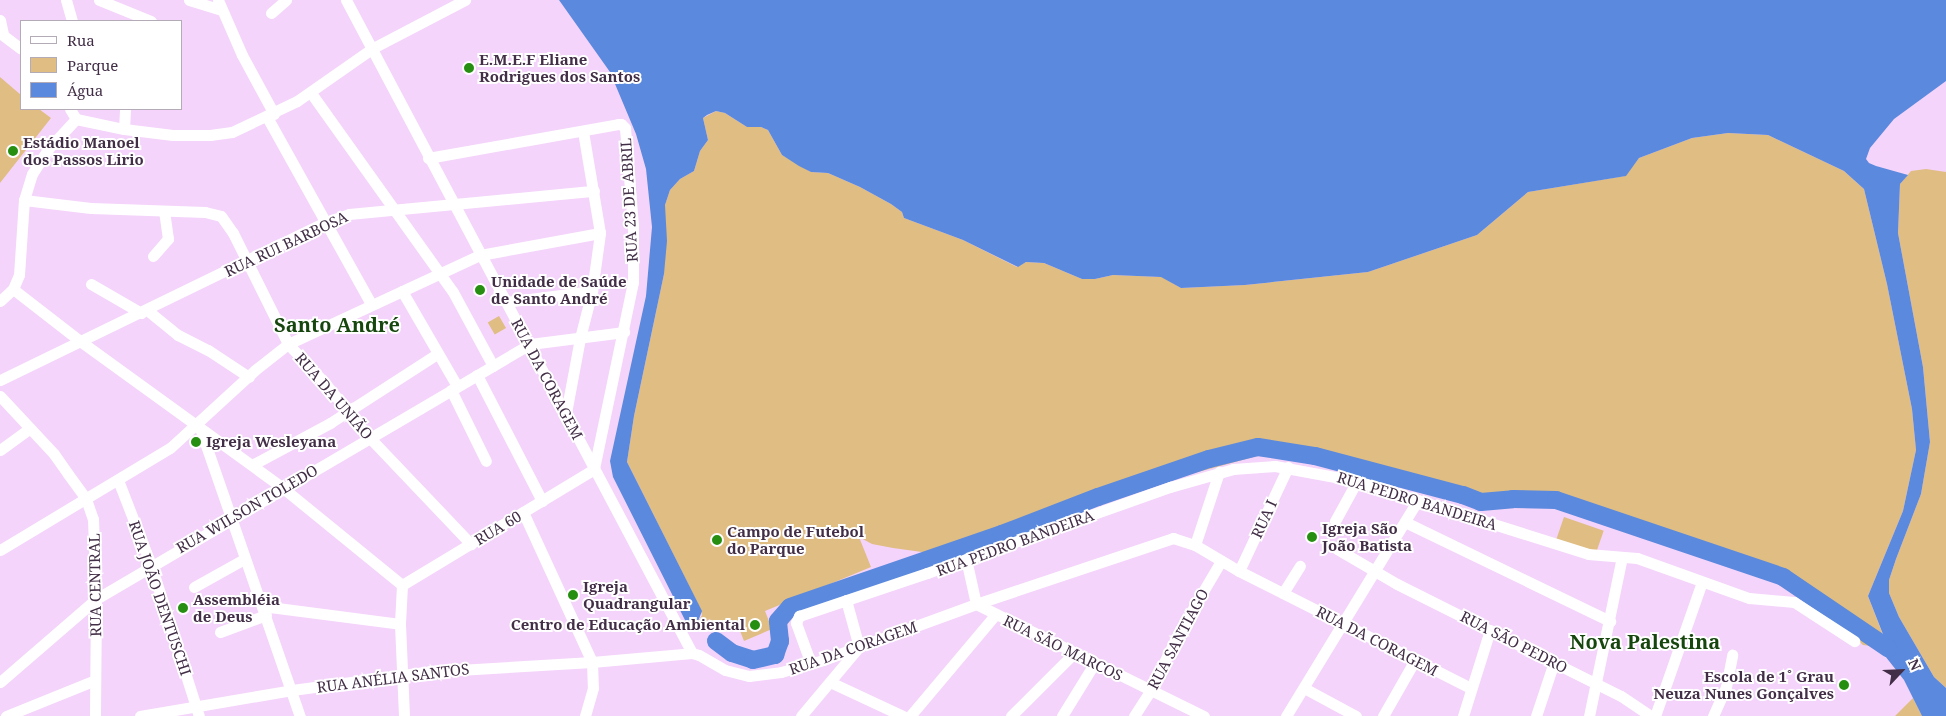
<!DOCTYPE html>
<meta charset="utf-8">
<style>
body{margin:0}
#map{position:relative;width:1946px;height:716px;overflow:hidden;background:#f4d4fa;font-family:"Noto Serif",serif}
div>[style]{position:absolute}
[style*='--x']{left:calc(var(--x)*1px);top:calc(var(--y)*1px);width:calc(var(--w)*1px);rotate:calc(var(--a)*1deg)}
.green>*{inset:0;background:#dfbd83;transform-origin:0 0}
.water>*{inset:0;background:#5a89de}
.river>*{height:18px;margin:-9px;padding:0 9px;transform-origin:9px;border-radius:9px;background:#5a89de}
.minor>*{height:11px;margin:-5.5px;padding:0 5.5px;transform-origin:5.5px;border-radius:5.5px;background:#fff}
.dots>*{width:14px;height:14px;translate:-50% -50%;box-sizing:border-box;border:2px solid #fff;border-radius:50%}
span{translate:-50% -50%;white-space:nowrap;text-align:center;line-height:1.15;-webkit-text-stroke:4px #fff;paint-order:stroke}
.poi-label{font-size:15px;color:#422e46;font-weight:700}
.left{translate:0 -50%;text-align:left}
.right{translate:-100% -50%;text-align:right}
.street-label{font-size:15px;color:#422e46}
.district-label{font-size:20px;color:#16460e;font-weight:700}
.legend{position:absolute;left:20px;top:20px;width:162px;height:90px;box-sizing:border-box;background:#fff;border:1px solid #b3abb5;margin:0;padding:6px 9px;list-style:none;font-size:15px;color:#422e46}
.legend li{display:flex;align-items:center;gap:10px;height:25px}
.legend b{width:25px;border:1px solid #b3abb5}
.north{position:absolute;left:1876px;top:646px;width:50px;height:50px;-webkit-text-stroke:4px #fff;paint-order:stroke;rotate:65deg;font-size:14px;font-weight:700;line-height:20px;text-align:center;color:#422e46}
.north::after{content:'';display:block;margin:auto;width:18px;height:22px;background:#422e46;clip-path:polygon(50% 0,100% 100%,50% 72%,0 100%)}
</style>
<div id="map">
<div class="green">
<i style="clip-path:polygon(0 77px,21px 95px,21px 109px,39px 109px,51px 118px,0 183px)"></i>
<i style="clip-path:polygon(716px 111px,725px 113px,747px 127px,761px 127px,768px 130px,782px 155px,811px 172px,828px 173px,860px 187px,891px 204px,902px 212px,904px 218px,963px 240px,1017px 267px,1026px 262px,1044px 263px,1082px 279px,1095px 279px,1113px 275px,1162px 277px,1181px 288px,1245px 285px,1368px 272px,1477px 235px,1528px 192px,1625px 176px,1639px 158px,1692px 138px,1728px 133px,1768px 135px,1844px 171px,1864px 189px,1887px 284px,1912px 409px,1916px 450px,1903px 511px,1868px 596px,1888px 648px,1863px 645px,1809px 593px,1789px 581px,1712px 551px,1649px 534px,1585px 510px,1476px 496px,1416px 475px,1325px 452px,1276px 451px,1161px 482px,1078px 510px,992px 543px,951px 556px,893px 548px,872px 544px,859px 537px,871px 567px,765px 611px,772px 629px,744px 641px,737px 623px,716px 632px,710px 619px,695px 628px,692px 624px,697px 624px,702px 615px,700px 608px,627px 462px,634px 416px,664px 274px,665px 205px,670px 190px,680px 179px,694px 171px,700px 151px,708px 140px,703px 118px)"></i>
<i style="clip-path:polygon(1926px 169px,1946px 172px,1946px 688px,1934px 677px,1899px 617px,1889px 593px,1889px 580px,1896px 559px,1921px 494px,1930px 442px,1923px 367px,1898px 233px,1900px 184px,1911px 171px)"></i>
<i style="left:499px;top:316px;width:14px;height:13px;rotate:60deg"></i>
<i style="left:1564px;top:517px;width:42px;height:24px;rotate:19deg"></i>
<i style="clip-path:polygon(1913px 698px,1922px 716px,1895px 716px)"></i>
</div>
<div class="water">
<i style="clip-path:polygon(559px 0,1946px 0,1946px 81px,1894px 119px,1870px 148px,1866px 159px,1869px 163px,1876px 166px,1908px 175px,1900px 184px,1898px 233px,1923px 367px,1930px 442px,1921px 494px,1896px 559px,1889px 580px,1889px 593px,1899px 617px,1934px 677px,1946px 688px,1946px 716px,1922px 716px,1904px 680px,1878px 647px,1888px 647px,1868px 596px,1903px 511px,1916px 450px,1912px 409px,1887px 284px,1864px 189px,1844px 171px,1768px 135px,1728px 133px,1692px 138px,1639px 158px,1626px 176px,1528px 192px,1477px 235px,1368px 272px,1245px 285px,1181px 288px,1161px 277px,1113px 275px,1095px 279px,1082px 279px,1044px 263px,1026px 262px,1018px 267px,963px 240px,904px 218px,902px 212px,891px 204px,860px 187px,828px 173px,811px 172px,799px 166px,782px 155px,768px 130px,761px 127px,747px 127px,725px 113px,716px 111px,707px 115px,703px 118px,708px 140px,700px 151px,694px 171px,680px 179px,670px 190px,665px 205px,667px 241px,664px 274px,634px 416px,627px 462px,702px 611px,697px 624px,687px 624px,613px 477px,610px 461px,646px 296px,652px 227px,646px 169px,636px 134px,610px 72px)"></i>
</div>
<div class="river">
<i style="--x:716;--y:641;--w:20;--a:37"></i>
<i style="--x:732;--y:653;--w:22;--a:18"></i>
<i style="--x:753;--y:660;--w:23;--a:-13"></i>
<i style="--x:775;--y:655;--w:15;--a:-70"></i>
<i style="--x:780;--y:641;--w:20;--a:-96"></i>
<i style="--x:778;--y:621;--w:18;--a:-49"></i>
<i style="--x:790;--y:607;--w:224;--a:-19"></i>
<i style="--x:1002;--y:534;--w:103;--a:-21.1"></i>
<i style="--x:1098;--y:497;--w:117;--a:-18.9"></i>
<i style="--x:1209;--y:459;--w:50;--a:-13.8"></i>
<i style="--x:1258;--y:447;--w:58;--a:9"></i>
<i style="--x:1315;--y:456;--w:153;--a:14.8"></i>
<i style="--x:1463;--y:495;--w:19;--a:21"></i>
<i style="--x:1481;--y:502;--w:32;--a:-5"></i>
<i style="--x:1513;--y:499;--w:43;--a:1.3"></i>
<i style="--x:1556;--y:500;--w:240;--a:18.7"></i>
<i style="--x:1783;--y:577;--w:127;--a:34.1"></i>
</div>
<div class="minor">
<i style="--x:66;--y:0;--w:22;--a:74"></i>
<i style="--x:99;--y:0;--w:56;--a:22"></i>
<i style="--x:189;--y:0;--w:34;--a:17"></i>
<i style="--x:218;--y:0;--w:60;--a:66.4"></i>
<i style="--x:242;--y:55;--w:67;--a:61.5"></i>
<i style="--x:346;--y:0;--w:739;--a:62.08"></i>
<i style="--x:271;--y:13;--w:20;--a:-41"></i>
<i style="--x:0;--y:20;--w:14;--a:78"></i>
<i style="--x:0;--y:33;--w:26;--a:37"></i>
<i style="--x:311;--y:93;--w:244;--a:54.5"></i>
<i style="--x:453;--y:292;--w:84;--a:61.6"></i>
<i style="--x:70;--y:109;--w:12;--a:59"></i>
<i style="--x:76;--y:119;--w:49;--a:11.8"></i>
<i style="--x:124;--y:129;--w:49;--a:7"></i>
<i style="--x:173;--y:135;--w:37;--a:0"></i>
<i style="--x:210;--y:135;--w:22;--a:-8"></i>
<i style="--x:232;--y:132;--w:72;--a:-25.5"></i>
<i style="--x:297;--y:101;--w:93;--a:-34.9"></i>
<i style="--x:373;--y:48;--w:104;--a:-27.6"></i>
<i style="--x:267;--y:117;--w:214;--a:60.9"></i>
<i style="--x:124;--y:129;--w:20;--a:-87"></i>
<i style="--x:428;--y:158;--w:193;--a:-10.1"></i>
<i style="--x:618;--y:124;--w:3;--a:0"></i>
<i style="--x:621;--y:124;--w:6;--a:45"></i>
<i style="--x:625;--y:128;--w:97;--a:85.3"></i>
<i style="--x:633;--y:225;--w:57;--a:90"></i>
<i style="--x:633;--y:282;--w:191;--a:101.8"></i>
<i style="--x:24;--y:200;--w:67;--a:6.8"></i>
<i style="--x:91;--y:208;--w:114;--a:2"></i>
<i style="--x:205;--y:212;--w:16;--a:14"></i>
<i style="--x:221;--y:216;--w:21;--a:55"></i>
<i style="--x:233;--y:233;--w:124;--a:63.6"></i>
<i style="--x:288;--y:344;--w:52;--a:46.5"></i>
<i style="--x:324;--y:382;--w:71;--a:50.7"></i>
<i style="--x:369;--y:437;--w:148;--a:46.4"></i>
<i style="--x:153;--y:256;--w:23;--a:-49"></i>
<i style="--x:168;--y:239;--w:27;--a:-98"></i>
<i style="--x:91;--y:284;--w:58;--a:30.1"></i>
<i style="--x:13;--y:289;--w:85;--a:37.8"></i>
<i style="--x:80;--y:341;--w:251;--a:35.9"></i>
<i style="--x:283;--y:488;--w:154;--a:39.2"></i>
<i style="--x:402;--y:291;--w:110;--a:59.9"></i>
<i style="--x:0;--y:301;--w:18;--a:-43"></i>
<i style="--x:13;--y:289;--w:15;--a:-67"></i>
<i style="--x:19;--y:275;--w:75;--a:-86.2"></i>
<i style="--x:24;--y:200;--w:27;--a:-73"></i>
<i style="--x:32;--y:174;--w:30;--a:-57"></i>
<i style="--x:48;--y:149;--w:41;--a:-47"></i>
<i style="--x:506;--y:302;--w:87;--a:-7.3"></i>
<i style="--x:147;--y:310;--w:40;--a:39"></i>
<i style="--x:178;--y:335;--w:34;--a:27"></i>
<i style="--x:208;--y:350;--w:49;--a:33.4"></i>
<i style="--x:477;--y:375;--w:142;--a:62.7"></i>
<i style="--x:0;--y:380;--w:362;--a:-25.9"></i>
<i style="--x:326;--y:222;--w:24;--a:-19"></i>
<i style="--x:349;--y:214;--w:246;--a:-5.4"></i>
<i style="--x:451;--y:390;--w:79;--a:63.8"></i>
<i style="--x:0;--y:396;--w:79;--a:47"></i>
<i style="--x:54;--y:454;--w:24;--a:55"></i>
<i style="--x:68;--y:474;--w:31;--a:54"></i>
<i style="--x:86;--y:499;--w:21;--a:71"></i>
<i style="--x:93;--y:519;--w:80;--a:87.9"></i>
<i style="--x:96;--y:599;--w:117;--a:90.5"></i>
<i style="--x:566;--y:413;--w:76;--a:-79.4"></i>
<i style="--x:580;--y:338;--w:49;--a:-75.7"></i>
<i style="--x:592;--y:291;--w:59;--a:-82.1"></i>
<i style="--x:600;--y:233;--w:103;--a:-99.5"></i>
<i style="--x:200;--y:428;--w:305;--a:70.9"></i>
<i style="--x:0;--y:450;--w:37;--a:-36"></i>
<i style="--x:252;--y:465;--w:89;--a:-28.3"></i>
<i style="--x:330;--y:423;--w:127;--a:-32.8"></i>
<i style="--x:118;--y:480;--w:91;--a:68.8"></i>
<i style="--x:151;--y:565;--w:158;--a:72.4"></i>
<i style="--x:523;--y:512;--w:165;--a:65.3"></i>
<i style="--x:592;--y:662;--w:26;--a:88"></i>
<i style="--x:593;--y:688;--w:29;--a:106"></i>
<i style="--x:1335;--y:521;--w:46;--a:-61.2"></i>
<i style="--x:1405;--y:522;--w:228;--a:25.8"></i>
<i style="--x:1195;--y:545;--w:77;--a:-71.8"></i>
<i style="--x:1337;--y:549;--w:69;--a:30.3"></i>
<i style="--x:1397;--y:584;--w:250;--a:26.6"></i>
<i style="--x:1621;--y:696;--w:36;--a:34"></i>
<i style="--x:0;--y:550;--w:198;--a:-31"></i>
<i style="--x:170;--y:448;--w:115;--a:-42.5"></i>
<i style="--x:255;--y:370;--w:42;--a:-38.2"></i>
<i style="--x:288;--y:344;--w:212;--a:-24.9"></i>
<i style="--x:480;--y:255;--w:122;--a:-10.4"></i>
<i style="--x:966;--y:559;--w:46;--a:77.5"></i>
<i style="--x:1239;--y:571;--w:115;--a:-64.8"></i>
<i style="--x:402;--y:585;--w:224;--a:-31.1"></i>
<i style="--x:402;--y:585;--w:39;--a:93"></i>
<i style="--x:400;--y:624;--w:92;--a:87.5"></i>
<i style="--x:194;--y:587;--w:57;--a:-29.2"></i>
<i style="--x:1283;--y:593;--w:32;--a:-58"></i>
<i style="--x:846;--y:600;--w:49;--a:74.5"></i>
<i style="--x:976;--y:604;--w:254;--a:26.2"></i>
<i style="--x:262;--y:606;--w:139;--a:7.4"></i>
<i style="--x:220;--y:632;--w:49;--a:-20.3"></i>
<i style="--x:811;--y:664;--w:44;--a:-110.1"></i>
<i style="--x:796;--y:623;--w:8;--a:-67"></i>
<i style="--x:799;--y:616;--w:135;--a:-18.6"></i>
<i style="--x:927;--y:573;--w:258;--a:-19.5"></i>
<i style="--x:1170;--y:487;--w:66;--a:-15.9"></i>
<i style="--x:1233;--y:469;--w:42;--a:-4.1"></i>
<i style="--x:1275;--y:466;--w:83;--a:10.4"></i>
<i style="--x:1357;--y:481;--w:242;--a:17.5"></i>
<i style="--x:1588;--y:554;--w:49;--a:4.7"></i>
<i style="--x:1637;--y:558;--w:119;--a:19.7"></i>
<i style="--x:1749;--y:598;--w:45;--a:5.1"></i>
<i style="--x:1794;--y:602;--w:72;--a:33"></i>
<i style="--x:0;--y:682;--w:127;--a:-40.8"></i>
<i style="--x:96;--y:599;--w:503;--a:-30.44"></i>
<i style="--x:530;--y:344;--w:95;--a:-7.3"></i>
<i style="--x:830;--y:682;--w:81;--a:25"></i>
<i style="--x:1304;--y:688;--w:59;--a:28.3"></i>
<i style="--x:6;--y:716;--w:96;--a:-22"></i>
<i style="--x:140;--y:716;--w:154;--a:-9.7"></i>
<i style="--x:292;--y:690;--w:134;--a:-7.7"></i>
<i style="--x:425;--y:672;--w:167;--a:-3.4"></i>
<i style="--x:592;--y:662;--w:100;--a:-5.1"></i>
<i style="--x:692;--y:653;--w:7;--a:16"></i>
<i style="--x:699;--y:655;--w:30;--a:30"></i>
<i style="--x:725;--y:670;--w:25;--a:14"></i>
<i style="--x:749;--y:676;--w:32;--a:-7"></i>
<i style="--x:781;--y:672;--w:44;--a:-15.9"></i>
<i style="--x:823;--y:660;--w:163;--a:-20.1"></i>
<i style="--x:976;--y:604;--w:208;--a:-18.5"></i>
<i style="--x:1173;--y:538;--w:23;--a:18"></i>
<i style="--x:1195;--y:545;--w:51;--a:30.6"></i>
<i style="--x:1239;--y:571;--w:260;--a:26.8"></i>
<i style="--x:801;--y:716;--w:90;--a:-50"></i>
<i style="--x:910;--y:716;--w:132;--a:-49.9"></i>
<i style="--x:1011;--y:716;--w:89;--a:-45"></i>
<i style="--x:1062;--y:716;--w:61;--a:-58.4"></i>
<i style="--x:1134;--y:716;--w:30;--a:-57"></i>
<i style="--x:1150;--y:691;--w:64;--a:-63.8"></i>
<i style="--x:1178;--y:634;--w:85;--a:-59.5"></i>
<i style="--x:1286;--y:716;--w:253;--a:-58.6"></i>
<i style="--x:1383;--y:716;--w:64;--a:-60.3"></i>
<i style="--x:1463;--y:716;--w:90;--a:-72.6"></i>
<i style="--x:1536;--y:716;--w:57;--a:-71.6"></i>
<i style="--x:1589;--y:716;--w:162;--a:-78.3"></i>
<i style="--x:1655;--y:716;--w:142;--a:-70.7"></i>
<i style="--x:1713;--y:716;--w:32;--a:-66"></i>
<i style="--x:1726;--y:687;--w:33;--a:-79"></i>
</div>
<div class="dots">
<i style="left:469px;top:68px;background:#268f11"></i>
<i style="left:13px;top:151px;background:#268f11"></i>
<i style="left:480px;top:290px;background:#268f11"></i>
<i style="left:196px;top:442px;background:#268f11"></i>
<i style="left:1312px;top:537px;background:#268f11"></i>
<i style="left:717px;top:540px;background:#268f11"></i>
<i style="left:573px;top:595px;background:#268f11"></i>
<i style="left:183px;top:608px;background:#268f11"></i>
<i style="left:755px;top:625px;background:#268f11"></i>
<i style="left:1844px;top:685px;background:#268f11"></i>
</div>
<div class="poi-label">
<span class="left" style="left:479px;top:68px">E.M.E.F Eliane<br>Rodrigues dos Santos</span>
<span class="left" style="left:23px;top:151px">Estádio Manoel<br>dos Passos Lirio</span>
<span class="left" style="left:491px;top:290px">Unidade de Saúde<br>de Santo André</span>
<span class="left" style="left:206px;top:442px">Igreja Wesleyana</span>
<span class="left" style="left:1322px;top:537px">Igreja São<br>João Batista</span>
<span class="left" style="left:727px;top:540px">Campo de Futebol<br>do Parque</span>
<span class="left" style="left:583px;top:595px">Igreja<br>Quadrangular</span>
<span class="left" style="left:193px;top:608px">Assembléia<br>de Deus</span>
<span class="right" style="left:745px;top:625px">Centro de Educação Ambiental</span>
<span class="right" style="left:1834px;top:685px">Escola de 1˚ Grau<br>Neuza Nunes Gonçalves</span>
</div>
<div class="street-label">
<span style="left:629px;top:200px;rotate:-93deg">RUA 23 DE ABRIL</span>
<span style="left:286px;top:244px;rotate:-25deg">RUA RUI BARBOSA</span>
<span style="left:547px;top:379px;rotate:62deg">RUA DA CORAGEM</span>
<span style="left:334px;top:396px;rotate:49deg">RUA DA UNIÃO</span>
<span style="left:1417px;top:501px;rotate:17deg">RUA PEDRO BANDEIRA</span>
<span style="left:247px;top:509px;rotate:-30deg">RUA WILSON TOLEDO</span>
<span style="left:1264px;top:519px;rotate:-65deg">RUA I</span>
<span style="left:498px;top:528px;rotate:-31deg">RUA 60</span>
<span style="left:1015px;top:543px;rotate:-20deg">RUA PEDRO BANDEIRA</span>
<span style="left:95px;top:585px;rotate:-91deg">RUA CENTRAL</span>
<span style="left:160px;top:598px;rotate:71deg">RUA JOÃO DENTUSCHI</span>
<span style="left:1178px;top:639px;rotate:-62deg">RUA SANTIAGO</span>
<span style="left:1377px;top:641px;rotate:27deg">RUA DA CORAGEM</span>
<span style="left:1514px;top:642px;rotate:27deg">RUA SÃO PEDRO</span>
<span style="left:853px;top:648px;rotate:-19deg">RUA DA CORAGEM</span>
<span style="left:1063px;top:648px;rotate:26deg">RUA SÃO MARCOS</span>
<span style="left:393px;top:678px;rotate:-7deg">RUA ANÉLIA SANTOS</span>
</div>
<div class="district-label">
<span style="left:337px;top:324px">Santo André</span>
<span style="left:1645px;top:641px">Nova Palestina</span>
</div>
<ul class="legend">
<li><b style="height:6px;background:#fff"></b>Rua</li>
<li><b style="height:14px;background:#dfbd83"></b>Parque</li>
<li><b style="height:14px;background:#5a89de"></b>Água</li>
</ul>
<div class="north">N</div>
</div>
